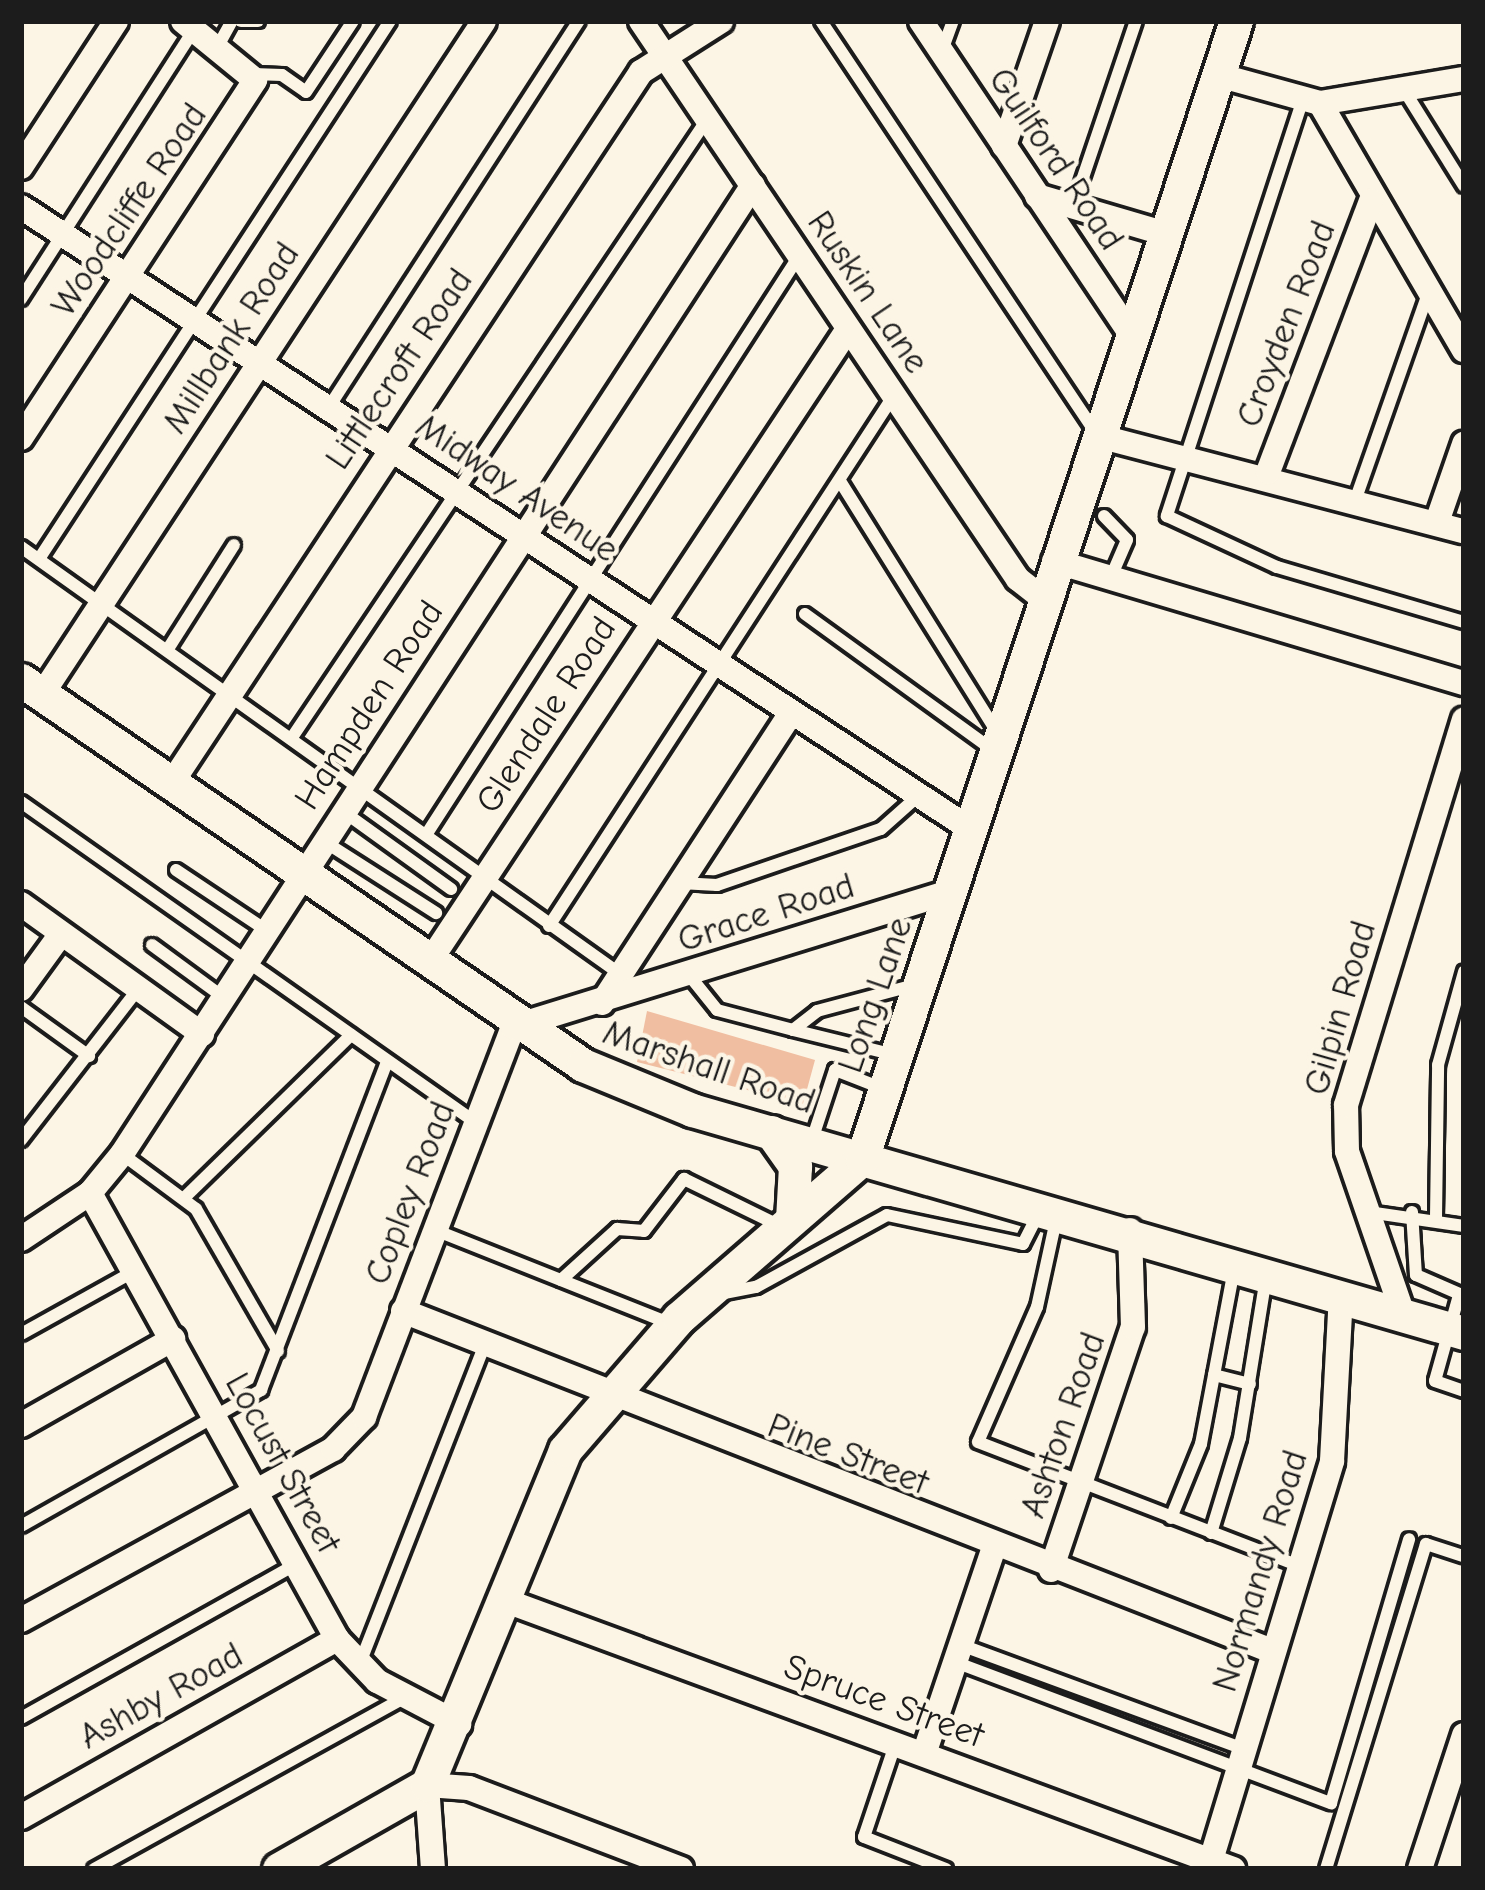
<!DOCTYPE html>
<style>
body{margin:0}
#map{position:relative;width:1485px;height:1890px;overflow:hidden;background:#fcf5e5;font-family:"Comic Neue",sans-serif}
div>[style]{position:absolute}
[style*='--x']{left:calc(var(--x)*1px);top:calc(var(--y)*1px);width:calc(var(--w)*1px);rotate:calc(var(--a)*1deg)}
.building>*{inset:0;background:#f0bea1}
.roads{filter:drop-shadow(3px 0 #1c1c1c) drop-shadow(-3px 0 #1c1c1c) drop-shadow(0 3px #1c1c1c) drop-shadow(0 -3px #1c1c1c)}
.lane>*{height:12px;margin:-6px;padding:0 6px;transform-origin:6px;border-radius:6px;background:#fcf5e5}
.street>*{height:24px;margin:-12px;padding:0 12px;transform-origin:12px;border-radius:12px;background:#fcf5e5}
.secondary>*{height:33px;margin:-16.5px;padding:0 16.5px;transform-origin:16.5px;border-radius:16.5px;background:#fcf5e5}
span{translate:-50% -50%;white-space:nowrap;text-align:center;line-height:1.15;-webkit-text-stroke:9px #fcf5e5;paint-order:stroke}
.street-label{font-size:36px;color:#1c1c1c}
.frame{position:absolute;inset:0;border:24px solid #1c1c1c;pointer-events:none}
</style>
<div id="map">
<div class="building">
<i style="clip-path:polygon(647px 1011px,815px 1060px,803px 1104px,637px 1062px)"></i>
</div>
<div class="roads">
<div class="lane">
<i style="--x:241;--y:21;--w:17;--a:0"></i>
<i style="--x:821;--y:21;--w:496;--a:56.3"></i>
<i style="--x:218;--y:46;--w:29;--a:-61"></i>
<i style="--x:943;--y:48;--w:29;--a:-70"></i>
<i style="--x:253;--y:74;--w:29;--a:2"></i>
<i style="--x:282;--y:75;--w:29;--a:35"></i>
<i style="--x:306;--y:92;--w:85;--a:-56.5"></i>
<i style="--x:1404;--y:90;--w:113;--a:58"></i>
<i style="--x:1303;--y:99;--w:439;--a:108.1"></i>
<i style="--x:1167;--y:516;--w:121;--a:24.9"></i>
<i style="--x:1277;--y:567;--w:195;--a:16.4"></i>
<i style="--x:1074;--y:204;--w:193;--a:-71.3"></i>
<i style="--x:21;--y:299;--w:320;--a:-57.3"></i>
<i style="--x:329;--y:407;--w:460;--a:-57.1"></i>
<i style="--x:840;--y:481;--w:292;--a:58"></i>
<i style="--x:1356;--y:498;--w:217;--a:-70.6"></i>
<i style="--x:1104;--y:516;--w:33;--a:46"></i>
<i style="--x:1127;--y:540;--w:40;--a:113.4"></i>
<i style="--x:21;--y:547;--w:736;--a:35.48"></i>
<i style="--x:39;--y:559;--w:642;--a:-56.88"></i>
<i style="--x:805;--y:614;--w:232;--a:35.9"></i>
<i style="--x:168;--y:649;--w:123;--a:-57.6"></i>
<i style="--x:291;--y:739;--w:748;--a:-56.12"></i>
<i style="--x:21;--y:802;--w:555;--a:35.18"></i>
<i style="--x:344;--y:812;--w:132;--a:35.7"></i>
<i style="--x:426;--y:835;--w:689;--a:-57.21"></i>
<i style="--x:325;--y:842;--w:132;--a:32.6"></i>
<i style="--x:176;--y:870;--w:108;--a:33.7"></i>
<i style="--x:680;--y:883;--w:37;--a:3"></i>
<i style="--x:717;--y:885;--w:173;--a:-18.9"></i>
<i style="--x:881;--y:829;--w:50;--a:-41.7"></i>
<i style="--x:549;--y:926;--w:633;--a:-56.99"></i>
<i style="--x:152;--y:945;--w:88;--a:36.2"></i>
<i style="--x:689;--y:975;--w:45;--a:51.3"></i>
<i style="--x:717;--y:1010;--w:79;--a:14.7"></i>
<i style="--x:21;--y:1007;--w:84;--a:35.8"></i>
<i style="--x:895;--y:1055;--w:105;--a:-166.2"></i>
<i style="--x:793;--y:1030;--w:31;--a:-38"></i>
<i style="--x:817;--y:1011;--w:101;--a:-14.9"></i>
<i style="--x:21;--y:1140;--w:191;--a:-52.2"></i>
<i style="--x:811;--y:1143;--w:77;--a:-71.8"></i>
<i style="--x:835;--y:1070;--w:53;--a:21.2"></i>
<i style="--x:122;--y:1154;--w:92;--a:36.6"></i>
<i style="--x:196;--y:1209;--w:164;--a:60"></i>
<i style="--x:185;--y:1197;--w:232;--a:-44.3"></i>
<i style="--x:1368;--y:1212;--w:97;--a:8.3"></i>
<i style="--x:1412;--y:1212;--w:63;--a:86.4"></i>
<i style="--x:1416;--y:1275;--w:52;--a:23.6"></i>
<i style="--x:1436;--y:1217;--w:152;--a:-89.2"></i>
<i style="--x:1438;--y:1065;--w:97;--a:-74.4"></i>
<i style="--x:1056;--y:1220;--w:89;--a:102.3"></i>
<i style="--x:1037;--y:1307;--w:147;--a:113.6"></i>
<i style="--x:978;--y:1442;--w:344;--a:21.1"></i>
<i style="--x:435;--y:1230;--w:254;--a:21.7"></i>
<i style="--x:561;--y:1280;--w:76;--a:-42.3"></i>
<i style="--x:617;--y:1229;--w:27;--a:4"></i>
<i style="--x:644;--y:1231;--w:66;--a:-52.4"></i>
<i style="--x:684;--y:1179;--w:109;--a:26.1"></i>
<i style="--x:719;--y:1294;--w:38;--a:-11"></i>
<i style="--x:756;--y:1287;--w:149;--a:-28.8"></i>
<i style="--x:887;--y:1215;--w:139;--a:12"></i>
<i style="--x:1023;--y:1244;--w:35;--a:-63"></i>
<i style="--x:1459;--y:1295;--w:89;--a:105.6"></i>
<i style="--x:1435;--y:1381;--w:31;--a:19"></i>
<i style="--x:21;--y:1334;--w:128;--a:-29"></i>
<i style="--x:1214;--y:1375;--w:37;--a:14"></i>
<i style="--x:1171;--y:1518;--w:80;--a:-67.9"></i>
<i style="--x:1201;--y:1444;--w:177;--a:-79.3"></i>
<i style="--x:21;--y:1526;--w:276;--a:-29.5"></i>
<i style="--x:261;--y:1390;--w:352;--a:-69"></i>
<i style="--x:1211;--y:1533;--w:99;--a:-73"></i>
<i style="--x:1240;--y:1438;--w:163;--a:-80.8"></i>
<i style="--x:961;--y:1645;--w:301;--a:20.2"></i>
<i style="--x:955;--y:1662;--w:402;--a:20.6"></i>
<i style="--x:1331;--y:1803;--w:275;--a:-73.5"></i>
<i style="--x:360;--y:1663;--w:340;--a:-68.6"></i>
<i style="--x:21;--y:1718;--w:316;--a:-29.2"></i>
<i style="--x:895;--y:1745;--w:97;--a:108.6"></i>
<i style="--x:864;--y:1837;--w:88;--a:21.3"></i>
<i style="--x:94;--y:1869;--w:354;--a:-28.9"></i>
<i style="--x:1326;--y:1869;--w:340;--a:-72.9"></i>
<i style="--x:1426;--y:1544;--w:40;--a:18"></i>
</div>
<div class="street">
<i style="--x:641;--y:21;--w:673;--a:55.96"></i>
<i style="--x:1018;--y:579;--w:29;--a:38"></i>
<i style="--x:921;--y:21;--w:379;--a:56.2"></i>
<i style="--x:1218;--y:75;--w:106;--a:15.4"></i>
<i style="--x:1320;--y:103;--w:146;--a:-9.5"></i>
<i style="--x:1320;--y:103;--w:286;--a:59.8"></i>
<i style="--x:1004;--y:146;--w:132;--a:-71"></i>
<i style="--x:21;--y:167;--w:174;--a:-56.9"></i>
<i style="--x:1037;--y:196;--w:134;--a:16.4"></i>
<i style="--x:21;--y:207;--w:1137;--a:33.23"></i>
<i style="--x:1098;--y:436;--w:378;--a:14.6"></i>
<i style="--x:21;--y:438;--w:428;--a:-56.8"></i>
<i style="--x:255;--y:80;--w:93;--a:-140.7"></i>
<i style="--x:1268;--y:472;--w:290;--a:-69.2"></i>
<i style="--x:1437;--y:522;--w:83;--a:-70.9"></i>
<i style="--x:1054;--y:561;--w:428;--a:16.6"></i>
<i style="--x:41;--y:696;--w:807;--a:-56.72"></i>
<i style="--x:169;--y:787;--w:857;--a:-56.57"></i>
<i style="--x:641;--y:72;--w:95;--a:-32.5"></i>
<i style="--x:21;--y:904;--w:223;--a:35.7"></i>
<i style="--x:428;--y:964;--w:761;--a:-56.52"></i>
<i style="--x:21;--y:989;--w:68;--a:-54"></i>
<i style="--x:602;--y:1003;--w:343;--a:-56.9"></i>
<i style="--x:90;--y:1193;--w:510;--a:61.02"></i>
<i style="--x:337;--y:1639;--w:58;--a:46.4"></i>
<i style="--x:377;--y:1681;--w:93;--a:27.7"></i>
<i style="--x:21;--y:1239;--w:83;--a:-33.7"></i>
<i style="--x:90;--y:1193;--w:50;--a:-50.6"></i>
<i style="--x:122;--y:1154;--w:1156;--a:-56.93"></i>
<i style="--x:403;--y:1311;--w:933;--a:21.37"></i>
<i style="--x:1403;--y:1314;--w:172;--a:-109"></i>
<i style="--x:1347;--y:1151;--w:46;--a:-91.2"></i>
<i style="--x:1346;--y:1105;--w:403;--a:-73"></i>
<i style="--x:21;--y:1425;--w:175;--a:-29.5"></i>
<i style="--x:1051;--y:1570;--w:256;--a:-71.4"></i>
<i style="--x:1133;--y:1327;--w:97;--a:-91.8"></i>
<i style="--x:509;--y:1602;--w:772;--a:20.24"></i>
<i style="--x:21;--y:1620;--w:356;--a:-28.7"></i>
<i style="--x:333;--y:1449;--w:45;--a:-45.9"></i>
<i style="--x:364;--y:1417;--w:417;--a:-69.1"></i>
<i style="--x:513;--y:1027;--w:460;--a:-17.2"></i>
<i style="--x:924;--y:1754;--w:215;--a:-71.3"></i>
<i style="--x:21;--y:1817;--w:363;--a:-29.4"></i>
<i style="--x:1211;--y:1860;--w:417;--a:-73.1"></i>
<i style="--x:1332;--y:1461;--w:164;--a:-86.9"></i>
<i style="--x:433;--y:1869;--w:84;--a:-94.1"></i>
<i style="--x:427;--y:1785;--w:42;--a:4.1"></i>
<i style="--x:469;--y:1788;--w:227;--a:20.9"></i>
<i style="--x:1420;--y:1869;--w:141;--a:-71.8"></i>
</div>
<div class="secondary">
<i style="--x:21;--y:680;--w:681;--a:34.41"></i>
<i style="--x:583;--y:1065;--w:118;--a:22.4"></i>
<i style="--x:692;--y:1110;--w:804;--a:16.11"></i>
<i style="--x:771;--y:1132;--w:42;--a:54.8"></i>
<i style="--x:795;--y:1166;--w:53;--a:93.2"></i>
<i style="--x:279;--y:1869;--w:170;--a:-29.6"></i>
<i style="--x:427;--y:1785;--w:362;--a:-67.6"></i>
<i style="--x:565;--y:1450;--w:174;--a:-49.2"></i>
<i style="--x:679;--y:1318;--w:242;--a:-41"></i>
<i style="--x:862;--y:1159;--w:1198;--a:-71.81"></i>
</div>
</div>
<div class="street-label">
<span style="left:1056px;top:159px;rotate:56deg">Guilford Road</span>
<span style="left:129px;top:210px;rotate:-56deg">Woodcliffe Road</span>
<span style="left:868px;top:292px;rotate:56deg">Ruskin Lane</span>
<span style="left:1286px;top:324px;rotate:-69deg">Croyden Road</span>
<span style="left:231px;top:338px;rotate:-57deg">Millbank Road</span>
<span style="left:399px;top:369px;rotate:-56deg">Littlecroft Road</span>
<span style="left:517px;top:488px;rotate:34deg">Midway Avenue</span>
<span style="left:369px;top:705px;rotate:-57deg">Hampden Road</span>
<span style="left:546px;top:715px;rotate:-57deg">Glendale Road</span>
<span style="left:766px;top:913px;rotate:-18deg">Grace Road</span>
<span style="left:875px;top:995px;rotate:-71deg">Long Lane</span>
<span style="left:1340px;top:1008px;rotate:-74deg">Gilpin Road</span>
<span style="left:709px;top:1067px;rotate:19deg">Marshall Road</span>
<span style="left:410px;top:1193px;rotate:-69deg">Copley Road</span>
<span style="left:1063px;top:1425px;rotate:-71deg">Ashton Road</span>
<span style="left:848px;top:1454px;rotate:21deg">Pine Street</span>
<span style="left:283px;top:1463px;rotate:61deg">Locust Street</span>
<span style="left:1260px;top:1571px;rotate:-73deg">Normandy Road</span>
<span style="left:161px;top:1696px;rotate:-29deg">Ashby Road</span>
<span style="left:884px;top:1701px;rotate:20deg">Spruce Street</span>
</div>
<div class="frame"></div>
</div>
